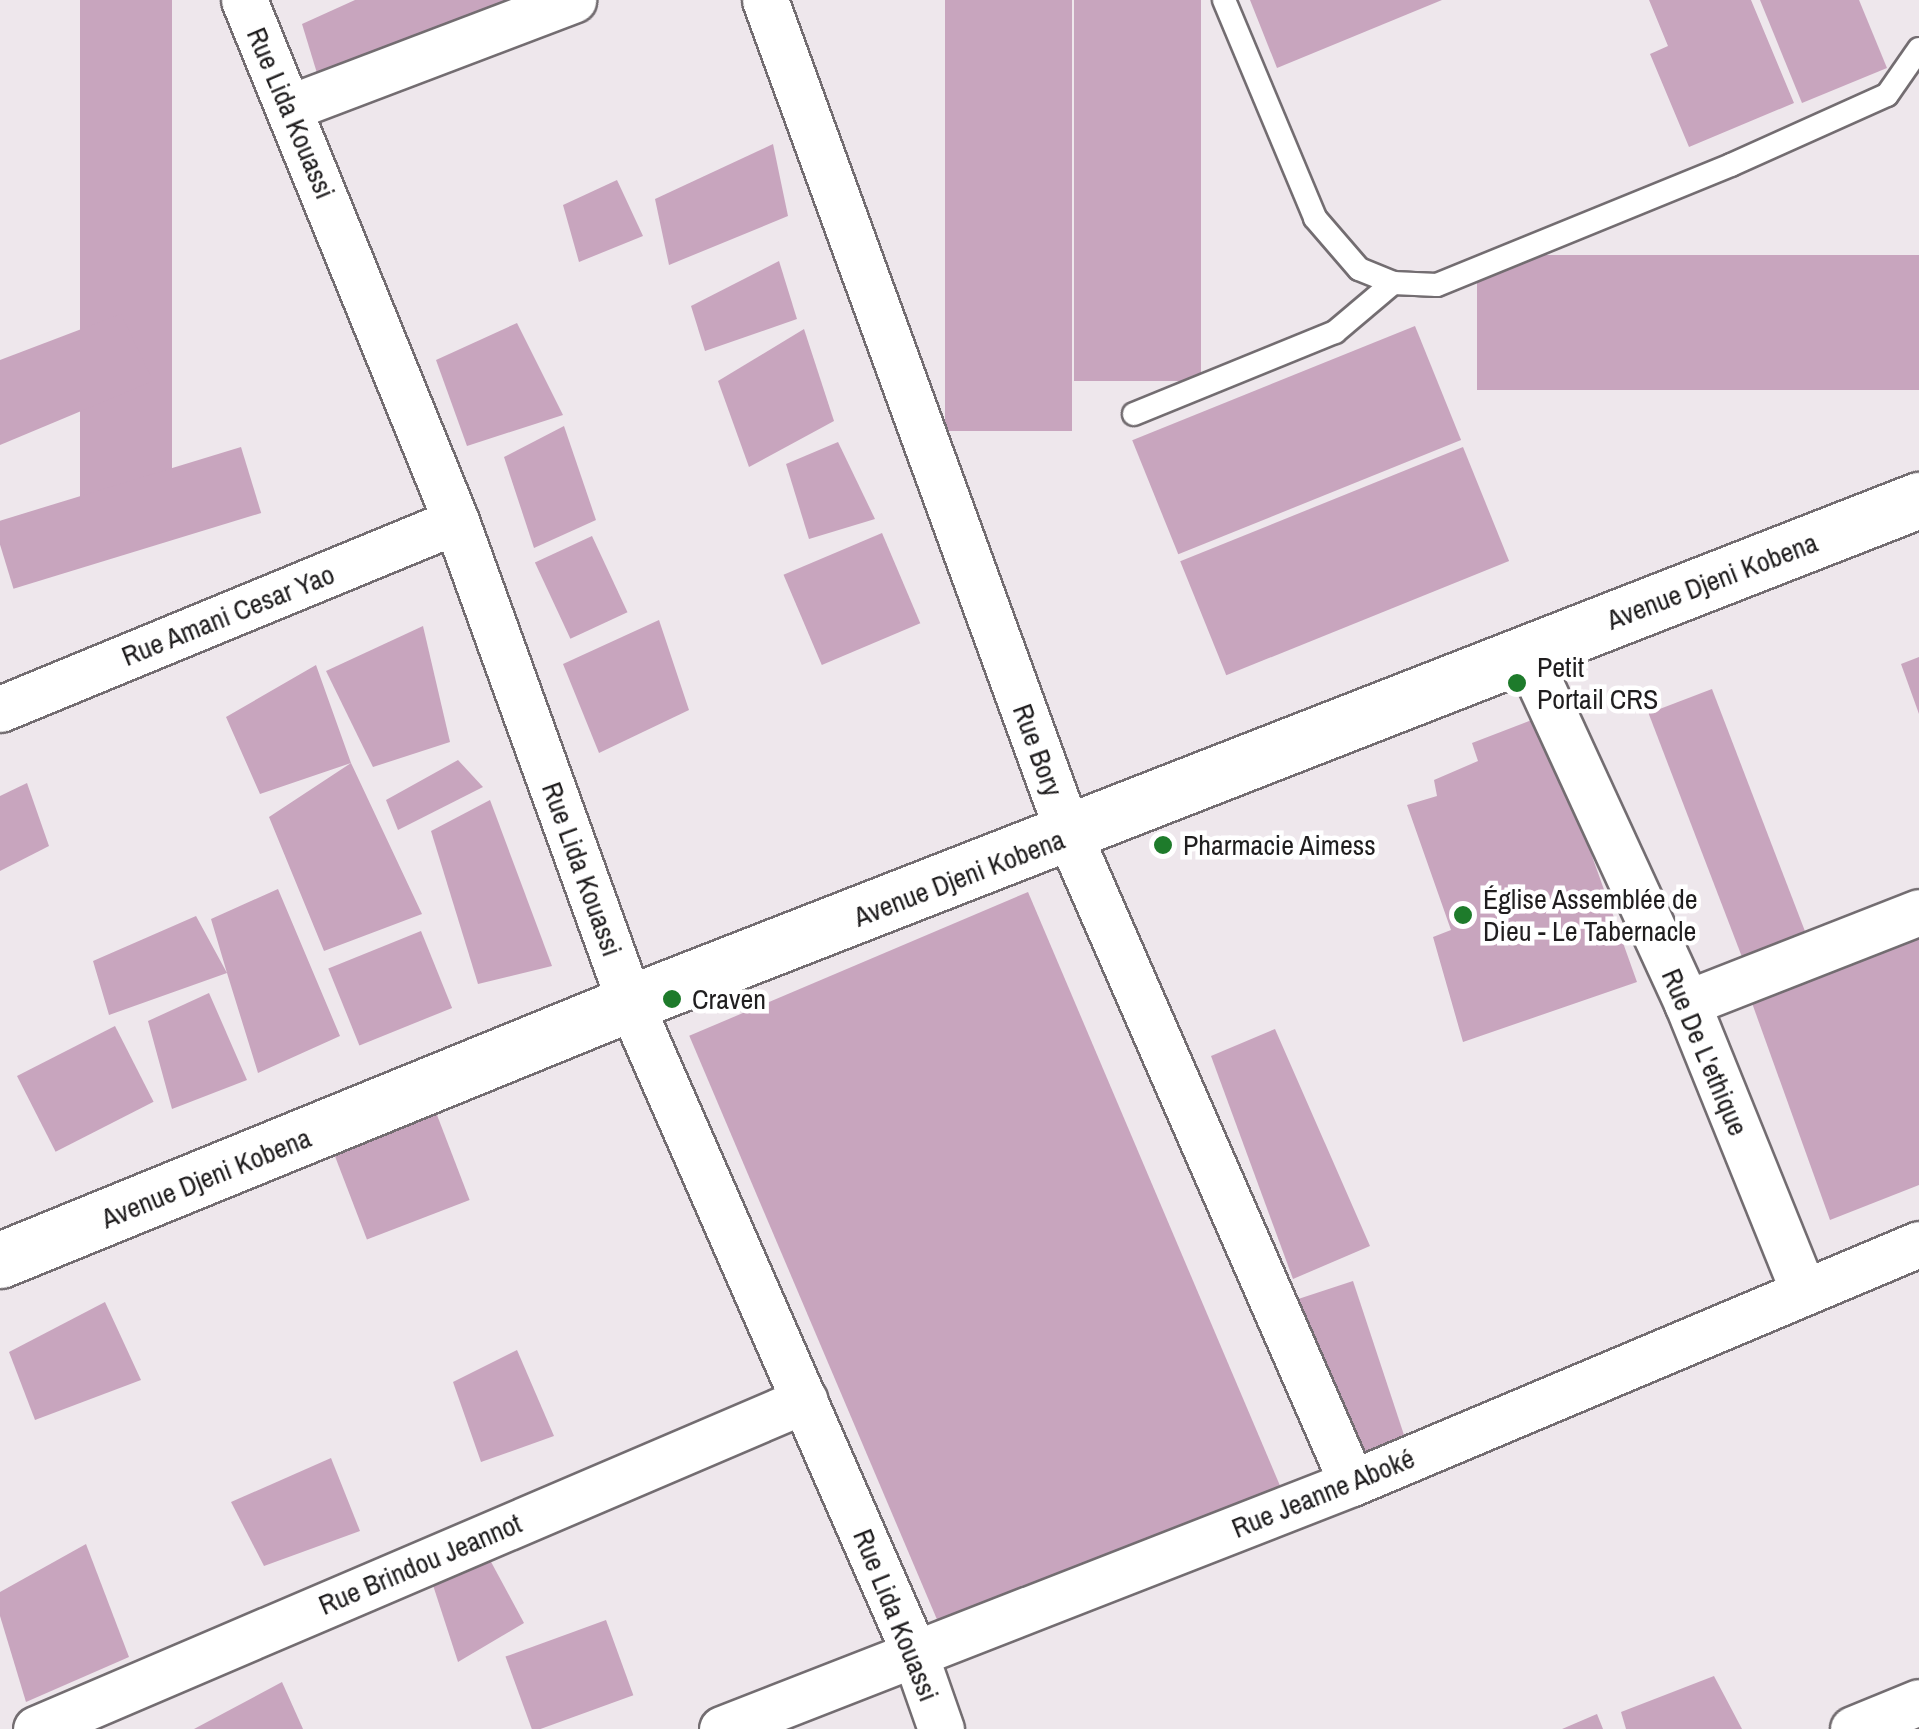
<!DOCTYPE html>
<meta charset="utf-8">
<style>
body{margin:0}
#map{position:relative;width:1919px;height:1729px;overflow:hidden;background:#eee7ec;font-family:"Archivo Narrow",sans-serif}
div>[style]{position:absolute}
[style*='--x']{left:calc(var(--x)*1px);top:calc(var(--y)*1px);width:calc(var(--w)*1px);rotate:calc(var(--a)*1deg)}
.building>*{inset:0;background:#c8a5be;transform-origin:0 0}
.roads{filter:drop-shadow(2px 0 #736d71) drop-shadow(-2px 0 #736d71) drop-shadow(0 2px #736d71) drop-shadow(0 -2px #736d71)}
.service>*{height:22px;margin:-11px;padding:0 11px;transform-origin:11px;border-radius:11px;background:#fff}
.minor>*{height:45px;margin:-22.5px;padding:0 22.5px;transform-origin:22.5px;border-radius:22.5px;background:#fff}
.tertiary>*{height:55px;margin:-27.5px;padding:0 27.5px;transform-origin:27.5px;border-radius:27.5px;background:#fff}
.dots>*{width:28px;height:28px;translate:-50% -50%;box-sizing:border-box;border:5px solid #fff;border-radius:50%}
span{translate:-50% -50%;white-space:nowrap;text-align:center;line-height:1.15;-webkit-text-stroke:9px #fff;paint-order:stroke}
.street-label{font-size:28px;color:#201e1f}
.poi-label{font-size:28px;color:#201e1f}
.left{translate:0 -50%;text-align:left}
</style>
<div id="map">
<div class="building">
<i style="left:80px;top:0;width:92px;height:538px"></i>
<i style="clip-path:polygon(355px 0,514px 0,320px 83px,302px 24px)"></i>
<i style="left:945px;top:0;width:127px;height:431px"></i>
<i style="left:1074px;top:0;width:127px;height:381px"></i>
<i style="clip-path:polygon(1250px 0,1442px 0,1277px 68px)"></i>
<i style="clip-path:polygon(1649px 0,1751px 0,1794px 103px,1689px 147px,1650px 54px,1668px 46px)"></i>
<i style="clip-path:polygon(1760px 0,1859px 0,1887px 68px,1802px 103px)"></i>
<i style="clip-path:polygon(773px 144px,788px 216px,669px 265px,655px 199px)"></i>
<i style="clip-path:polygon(617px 180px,643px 236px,579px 262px,563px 205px)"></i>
<i style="left:1919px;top:255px;width:135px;height:442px;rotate:90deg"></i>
<i style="clip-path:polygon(779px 261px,797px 319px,705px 351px,691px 306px)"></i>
<i style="clip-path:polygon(121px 314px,153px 381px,0 445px,0 360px)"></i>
<i style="clip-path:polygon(517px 323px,563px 415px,467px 446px,436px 360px)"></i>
<i style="left:1415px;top:326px;width:123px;height:305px;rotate:68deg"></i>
<i style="clip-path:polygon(804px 329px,834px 421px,749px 467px,718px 381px)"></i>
<i style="clip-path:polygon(564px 426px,596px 520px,534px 548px,504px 457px)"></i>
<i style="clip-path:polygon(838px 442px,875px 519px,809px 539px,786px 464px)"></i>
<i style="left:241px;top:447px;width:69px;height:259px;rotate:73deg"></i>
<i style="left:1463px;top:447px;width:123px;height:305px;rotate:68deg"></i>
<i style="left:882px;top:533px;width:98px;height:107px;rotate:67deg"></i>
<i style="left:592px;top:536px;width:84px;height:63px;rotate:65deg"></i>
<i style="clip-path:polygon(659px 620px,689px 710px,599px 753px,563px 664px)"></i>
<i style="clip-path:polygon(423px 626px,450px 742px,373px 767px,326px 671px)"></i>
<i style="clip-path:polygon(1919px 657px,1919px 714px,1901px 664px)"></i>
<i style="clip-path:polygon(316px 665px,351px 763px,422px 914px,324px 951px,269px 817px,351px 763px,260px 794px,226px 717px)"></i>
<i style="left:1712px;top:689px;width:274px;height:68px;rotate:69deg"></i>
<i style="clip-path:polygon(1542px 716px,1637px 982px,1463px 1042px,1433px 937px,1451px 930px,1407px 805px,1437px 796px,1434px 780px,1478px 761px,1472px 743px)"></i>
<i style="clip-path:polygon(458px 760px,483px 787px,398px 830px,386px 800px)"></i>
<i style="clip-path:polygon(27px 783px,49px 846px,0 871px,0 796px)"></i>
<i style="clip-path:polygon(490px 800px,552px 966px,478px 984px,431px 831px)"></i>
<i style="clip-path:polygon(278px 889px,340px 1036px,258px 1073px,227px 973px,109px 1015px,93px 961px,196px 916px,227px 973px,211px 919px)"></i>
<i style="left:1028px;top:892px;width:652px;height:368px;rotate:67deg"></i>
<i style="left:421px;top:931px;width:83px;height:100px;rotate:68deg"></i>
<i style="clip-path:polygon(1919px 934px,1919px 1185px,1830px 1220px,1752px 1003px)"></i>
<i style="clip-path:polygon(209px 993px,247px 1080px,172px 1109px,148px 1021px)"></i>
<i style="left:115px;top:1026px;width:85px;height:110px;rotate:63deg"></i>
<i style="clip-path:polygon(1275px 1029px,1370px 1246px,1293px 1279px,1211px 1056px)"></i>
<i style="left:432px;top:1102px;width:105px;height:110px;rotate:69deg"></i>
<i style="clip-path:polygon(1353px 1281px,1405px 1438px,1345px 1465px,1283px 1304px)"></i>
<i style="clip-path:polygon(105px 1302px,141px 1380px,35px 1420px,9px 1352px)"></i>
<i style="clip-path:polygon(517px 1350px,554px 1436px,481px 1462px,453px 1382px)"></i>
<i style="clip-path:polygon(331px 1458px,360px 1531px,264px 1566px,231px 1502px)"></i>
<i style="clip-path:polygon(86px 1544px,129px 1657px,26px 1702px,0 1616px,0 1592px)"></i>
<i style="clip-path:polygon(490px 1560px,524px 1623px,458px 1662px,430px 1576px)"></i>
<i style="left:606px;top:1620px;width:80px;height:107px;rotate:70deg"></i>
<i style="clip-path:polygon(1714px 1676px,1742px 1729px,1626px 1729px,1621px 1712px)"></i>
<i style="clip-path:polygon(282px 1682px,303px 1729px,194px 1729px)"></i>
<i style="clip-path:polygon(1597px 1714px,1603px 1729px,1562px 1729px)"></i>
</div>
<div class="roads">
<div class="service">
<i style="--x:1224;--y:0;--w:236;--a:67.3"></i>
<i style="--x:1315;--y:218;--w:67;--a:49.2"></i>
<i style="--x:1359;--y:269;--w:37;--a:22"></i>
<i style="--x:1393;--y:283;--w:44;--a:2.6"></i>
<i style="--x:1437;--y:285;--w:318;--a:-22.2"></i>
<i style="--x:1731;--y:165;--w:171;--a:-24.2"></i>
<i style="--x:1887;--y:95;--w:56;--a:-55.2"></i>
<i style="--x:1134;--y:414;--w:217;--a:-22.2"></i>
<i style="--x:1335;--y:332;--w:76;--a:-40.2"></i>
</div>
<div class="minor">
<i style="--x:244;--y:0;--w:562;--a:67.86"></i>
<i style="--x:456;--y:521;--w:512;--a:70.15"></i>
<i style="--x:630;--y:1003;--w:708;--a:66.37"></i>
<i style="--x:914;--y:1652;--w:82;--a:70.7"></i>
<i style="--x:765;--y:0;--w:889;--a:69.99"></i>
<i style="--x:1069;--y:835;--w:707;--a:66.41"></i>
<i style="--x:291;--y:107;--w:302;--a:-20.8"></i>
<i style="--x:1526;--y:653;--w:385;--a:65.3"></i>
<i style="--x:1687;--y:1003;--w:310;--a:68"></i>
<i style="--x:0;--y:709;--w:493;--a:-22.4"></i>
<i style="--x:1687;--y:1003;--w:249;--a:-21.4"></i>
<i style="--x:36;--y:1729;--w:836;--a:-23.16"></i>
<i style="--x:722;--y:1729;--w:676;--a:-21.33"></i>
<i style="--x:1352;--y:1483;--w:615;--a:-22.86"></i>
<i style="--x:1853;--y:1729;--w:71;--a:-22.2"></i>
</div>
<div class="tertiary">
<i style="--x:0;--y:1260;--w:680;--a:-22.19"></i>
<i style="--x:630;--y:1003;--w:1384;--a:-21.32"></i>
</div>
</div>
<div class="dots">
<i style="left:1517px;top:683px;background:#1e7b2b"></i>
<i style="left:1163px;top:845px;background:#1e7b2b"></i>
<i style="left:1463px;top:915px;background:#1e7b2b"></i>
<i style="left:672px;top:999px;background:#1e7b2b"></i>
</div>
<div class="street-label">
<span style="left:291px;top:113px;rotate:67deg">Rue Lida Kouassi</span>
<span style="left:1712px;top:581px;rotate:-21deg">Avenue Djeni Kobena</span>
<span style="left:228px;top:615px;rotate:-22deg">Rue Amani Cesar Yao</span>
<span style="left:1038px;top:750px;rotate:70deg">Rue Bory</span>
<span style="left:582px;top:869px;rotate:70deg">Rue Lida Kouassi</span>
<span style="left:959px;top:878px;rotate:-21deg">Avenue Djeni Kobena</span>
<span style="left:1705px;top:1052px;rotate:67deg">Rue De L'ethique</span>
<span style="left:206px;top:1178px;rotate:-22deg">Avenue Djeni Kobena</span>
<span style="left:1323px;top:1493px;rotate:-22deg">Rue Jeanne Aboké</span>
<span style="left:420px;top:1564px;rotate:-23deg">Rue Brindou Jeannot</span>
<span style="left:896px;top:1615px;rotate:68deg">Rue Lida Kouassi</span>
</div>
<div class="poi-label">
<span class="left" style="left:1537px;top:683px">Petit<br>Portail CRS</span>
<span class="left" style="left:1183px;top:845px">Pharmacie Aimess</span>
<span class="left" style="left:1483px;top:915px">Église Assemblée de<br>Dieu - Le Tabernacle</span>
<span class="left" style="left:692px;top:999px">Craven</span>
</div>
</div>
